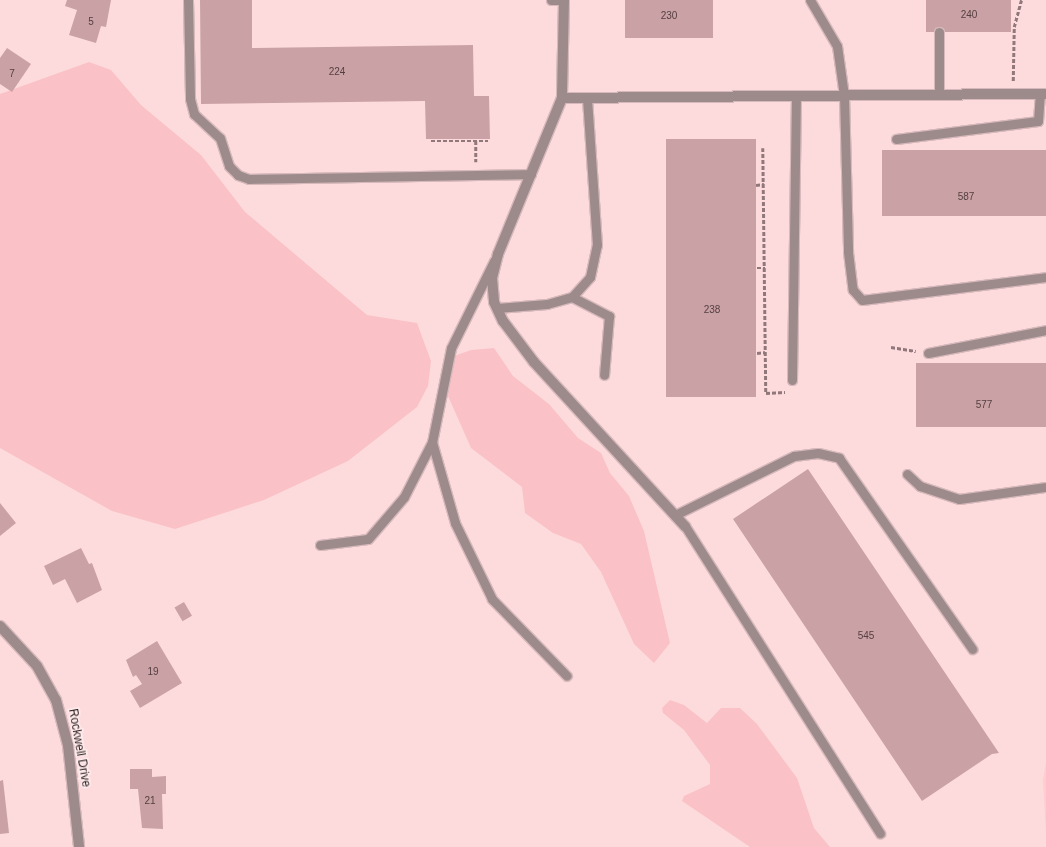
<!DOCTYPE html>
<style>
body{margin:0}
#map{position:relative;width:1046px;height:847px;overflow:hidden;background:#fddbdd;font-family:Arial,sans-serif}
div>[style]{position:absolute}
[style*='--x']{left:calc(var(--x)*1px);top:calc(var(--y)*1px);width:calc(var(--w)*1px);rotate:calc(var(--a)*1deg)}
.built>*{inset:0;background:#ffccd0}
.green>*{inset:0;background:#fac2c7}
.building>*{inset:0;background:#caa2a5;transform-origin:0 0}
.path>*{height:2.5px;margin-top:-1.25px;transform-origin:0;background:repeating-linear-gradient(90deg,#90787a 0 4px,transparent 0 6px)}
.roads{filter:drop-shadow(1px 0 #d7b9bb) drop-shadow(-1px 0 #d7b9bb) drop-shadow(0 1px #d7b9bb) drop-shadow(0 -1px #d7b9bb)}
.lane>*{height:9px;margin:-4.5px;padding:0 4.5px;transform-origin:4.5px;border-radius:4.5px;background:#9d8b8c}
.street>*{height:10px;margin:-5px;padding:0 5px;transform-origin:5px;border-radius:5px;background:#9d8b8c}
span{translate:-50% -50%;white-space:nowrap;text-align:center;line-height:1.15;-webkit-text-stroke:3px #ffedee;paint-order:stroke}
.number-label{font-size:10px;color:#543e40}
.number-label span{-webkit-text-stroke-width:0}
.street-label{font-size:12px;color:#2c1d1e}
</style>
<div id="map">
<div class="built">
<i style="clip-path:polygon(1046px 763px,1046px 834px,1043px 780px)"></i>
</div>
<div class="green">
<i style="clip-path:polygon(89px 62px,111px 70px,141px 105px,201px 155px,245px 212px,367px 315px,417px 323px,431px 361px,428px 386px,417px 407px,348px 461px,264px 500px,175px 529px,112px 511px,0 448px,0 94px)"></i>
<i style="clip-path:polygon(494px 348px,513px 376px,549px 404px,578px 438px,601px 453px,610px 473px,629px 496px,644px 531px,670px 643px,654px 663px,634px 644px,601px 572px,581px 544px,553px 533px,525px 513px,522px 487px,471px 448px,448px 396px,454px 356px,471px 350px)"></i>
<i style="clip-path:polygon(670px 700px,684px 705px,707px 723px,721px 708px,740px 708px,757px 724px,797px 778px,814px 828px,830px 847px,750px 847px,682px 801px,684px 796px,710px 784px,710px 765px,684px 730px,663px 713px,662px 708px)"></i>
</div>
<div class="building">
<i style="clip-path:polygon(67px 0,111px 0,106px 27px,101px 26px,96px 43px,69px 35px,77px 10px,65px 6px)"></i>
<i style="clip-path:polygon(200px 0,252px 0,252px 48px,473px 45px,474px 96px,489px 96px,490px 139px,426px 139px,425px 101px,201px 104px)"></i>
<i style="left:625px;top:0;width:88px;height:38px"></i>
<i style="left:926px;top:0;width:85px;height:32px"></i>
<i style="clip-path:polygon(7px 48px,31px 64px,12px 92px,0 84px,0 58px)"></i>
<i style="left:756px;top:139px;width:258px;height:90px;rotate:90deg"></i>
<i style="left:1046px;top:150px;width:66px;height:164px;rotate:90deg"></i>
<i style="left:1046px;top:363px;width:64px;height:130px;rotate:90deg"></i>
<i style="clip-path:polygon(808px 469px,999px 753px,992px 754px,922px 801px,733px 519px)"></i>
<i style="clip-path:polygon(0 503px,16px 523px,0 536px)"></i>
<i style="clip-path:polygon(81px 548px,89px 564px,92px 563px,102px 590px,77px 603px,65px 579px,53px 585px,44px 566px)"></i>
<i style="left:184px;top:602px;width:16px;height:11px;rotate:60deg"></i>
<i style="clip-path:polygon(157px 641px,182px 683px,140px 708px,130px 691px,142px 684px,136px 675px,133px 677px,126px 660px)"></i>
<i style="clip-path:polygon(130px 769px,152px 769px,152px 777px,166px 776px,166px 794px,162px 794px,163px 829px,142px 828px,138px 789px,130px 789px)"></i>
<i style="clip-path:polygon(3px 780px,9px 833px,0 834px,0 781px)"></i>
</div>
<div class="path">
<i style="--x:1013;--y:81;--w:54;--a:-88.9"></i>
<i style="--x:1014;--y:27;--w:28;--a:-75"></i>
<i style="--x:431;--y:141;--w:57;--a:0"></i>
<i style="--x:476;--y:141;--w:21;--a:90"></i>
<i style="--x:763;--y:148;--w:245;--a:89.3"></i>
<i style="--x:766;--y:393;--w:19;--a:-3"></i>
<i style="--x:756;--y:185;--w:8;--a:-7"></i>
<i style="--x:757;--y:268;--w:8;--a:0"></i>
<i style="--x:891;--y:347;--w:25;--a:9"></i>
<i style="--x:757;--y:353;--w:8;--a:-7"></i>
</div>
<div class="roads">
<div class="lane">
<i style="--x:188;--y:0;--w:99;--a:88.8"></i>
<i style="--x:190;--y:99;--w:16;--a:75"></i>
<i style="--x:194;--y:114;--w:35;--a:43"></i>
<i style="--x:220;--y:138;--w:29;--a:72"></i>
<i style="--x:229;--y:166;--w:13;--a:45"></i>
<i style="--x:238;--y:175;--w:12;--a:20"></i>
<i style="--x:249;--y:179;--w:282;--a:-1"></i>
<i style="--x:551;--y:0;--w:13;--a:0"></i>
<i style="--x:810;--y:0;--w:53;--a:59.6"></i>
<i style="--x:837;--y:46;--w:49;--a:81.9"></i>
<i style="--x:844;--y:95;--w:157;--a:88.5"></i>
<i style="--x:848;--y:252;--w:38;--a:83"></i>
<i style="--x:853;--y:290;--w:13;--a:48"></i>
<i style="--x:862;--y:300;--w:185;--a:-7.1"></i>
<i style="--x:939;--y:94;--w:62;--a:-90"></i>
<i style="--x:896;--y:139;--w:143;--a:-7.2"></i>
<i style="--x:1038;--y:121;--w:27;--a:-86"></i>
<i style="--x:494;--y:261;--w:97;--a:116.3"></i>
<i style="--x:451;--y:348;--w:96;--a:101.4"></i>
<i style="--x:432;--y:442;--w:84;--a:74.1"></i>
<i style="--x:455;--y:523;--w:85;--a:64"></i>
<i style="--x:492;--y:599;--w:107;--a:45.8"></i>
<i style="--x:572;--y:297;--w:42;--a:27.2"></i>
<i style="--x:609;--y:316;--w:59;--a:94.8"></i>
<i style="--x:497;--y:308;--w:50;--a:-4.6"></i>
<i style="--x:547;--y:304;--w:26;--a:-16"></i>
<i style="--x:572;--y:297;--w:27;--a:-48"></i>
<i style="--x:590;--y:277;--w:33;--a:-78"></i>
<i style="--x:597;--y:245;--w:147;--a:-93.9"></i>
<i style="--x:928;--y:353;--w:120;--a:-11"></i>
<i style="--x:792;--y:380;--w:284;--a:-89.2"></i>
<i style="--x:907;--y:474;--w:18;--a:43"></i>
<i style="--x:920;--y:486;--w:41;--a:18.4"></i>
<i style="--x:959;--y:499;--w:88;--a:-7.9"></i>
<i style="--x:675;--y:515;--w:133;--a:-26.4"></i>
<i style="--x:794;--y:456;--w:24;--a:-7"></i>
<i style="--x:818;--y:453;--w:22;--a:13"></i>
<i style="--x:839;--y:458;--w:233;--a:55.1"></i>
<i style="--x:685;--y:526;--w:364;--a:57.6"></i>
<i style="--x:320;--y:545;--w:48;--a:-7.1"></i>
<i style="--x:368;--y:539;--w:55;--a:-49.4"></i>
<i style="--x:404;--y:497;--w:62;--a:-63"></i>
</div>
<div class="street">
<i style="--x:564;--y:0;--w:98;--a:91.2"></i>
<i style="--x:562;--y:98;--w:484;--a:-0.5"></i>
<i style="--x:562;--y:98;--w:169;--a:112.3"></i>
<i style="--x:498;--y:254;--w:25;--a:104"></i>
<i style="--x:492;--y:278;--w:24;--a:85"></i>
<i style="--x:494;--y:302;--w:21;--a:65"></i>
<i style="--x:503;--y:321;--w:51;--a:52.9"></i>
<i style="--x:534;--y:362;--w:223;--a:47.4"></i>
<i style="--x:0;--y:626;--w:54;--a:47.2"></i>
<i style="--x:37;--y:666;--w:39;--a:61"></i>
<i style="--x:56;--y:700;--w:47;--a:75.1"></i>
<i style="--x:68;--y:745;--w:103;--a:83.8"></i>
</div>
</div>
<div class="number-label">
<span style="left:969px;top:15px">240</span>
<span style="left:669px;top:16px">230</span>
<span style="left:91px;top:22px">5</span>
<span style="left:337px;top:72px">224</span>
<span style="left:12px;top:74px">7</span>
<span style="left:966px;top:197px">587</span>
<span style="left:712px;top:310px">238</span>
<span style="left:984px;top:405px">577</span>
<span style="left:866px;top:636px">545</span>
<span style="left:153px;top:672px">19</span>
<span style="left:150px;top:801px">21</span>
</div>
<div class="street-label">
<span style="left:79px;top:748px;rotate:80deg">Rockwell Drive</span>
</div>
</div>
